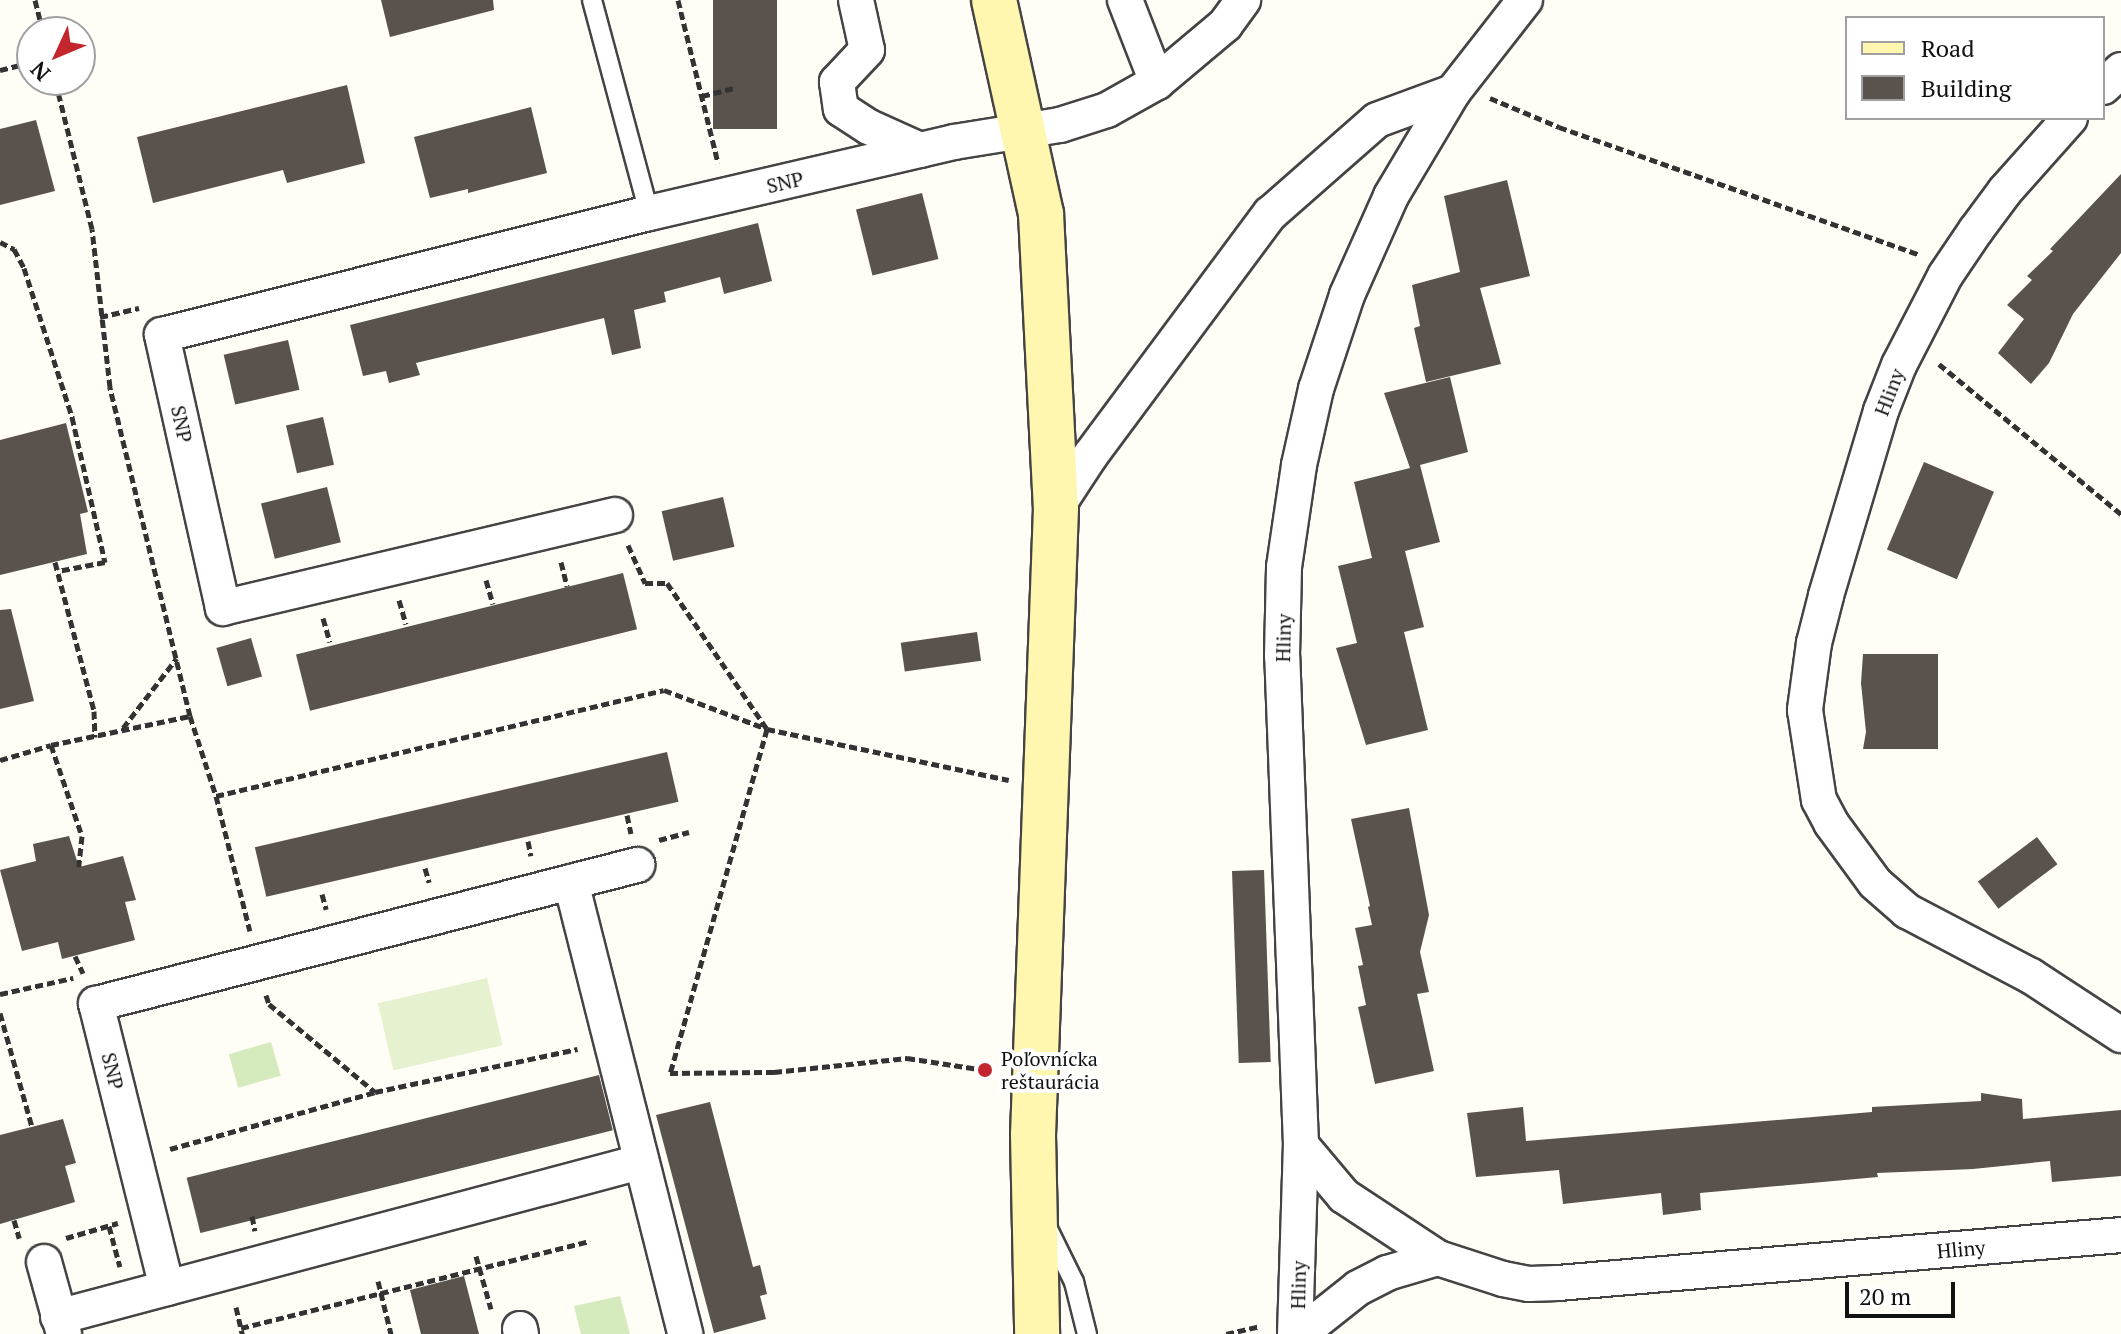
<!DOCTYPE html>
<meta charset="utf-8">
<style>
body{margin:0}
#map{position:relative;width:2121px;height:1334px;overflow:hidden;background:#fffdf5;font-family:"PT Serif",serif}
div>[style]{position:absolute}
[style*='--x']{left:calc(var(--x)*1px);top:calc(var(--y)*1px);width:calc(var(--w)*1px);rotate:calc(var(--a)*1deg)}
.green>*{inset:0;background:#d5ebbd;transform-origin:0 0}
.pitch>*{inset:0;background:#e6f2cf;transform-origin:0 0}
.building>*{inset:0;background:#5a524d;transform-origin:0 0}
.path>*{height:5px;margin-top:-2.5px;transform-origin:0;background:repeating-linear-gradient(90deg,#333 0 8px,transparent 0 12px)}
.roads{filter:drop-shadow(2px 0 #444) drop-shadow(-2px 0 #444) drop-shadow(0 2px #444) drop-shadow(0 -2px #444)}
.lane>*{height:18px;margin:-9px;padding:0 9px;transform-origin:9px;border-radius:9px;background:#fff}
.street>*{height:34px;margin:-17px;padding:0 17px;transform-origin:17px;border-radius:17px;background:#fff}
.secondary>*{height:44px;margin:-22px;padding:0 22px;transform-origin:22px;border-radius:22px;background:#fff6b0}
.dots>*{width:22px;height:22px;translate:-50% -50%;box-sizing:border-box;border:4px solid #fff;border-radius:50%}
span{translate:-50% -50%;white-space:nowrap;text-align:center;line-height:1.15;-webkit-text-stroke:8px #fff;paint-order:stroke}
.street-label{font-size:20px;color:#111}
.poi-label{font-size:20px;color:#111}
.left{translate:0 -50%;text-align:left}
.legend{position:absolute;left:1845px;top:16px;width:260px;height:104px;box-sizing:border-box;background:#fff;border:2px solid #a0a0a0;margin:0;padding:10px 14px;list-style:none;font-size:24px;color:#111}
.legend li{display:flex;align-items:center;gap:16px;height:40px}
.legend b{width:40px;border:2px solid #a0a0a0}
.north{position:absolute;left:16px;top:16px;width:80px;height:80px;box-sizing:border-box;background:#fff;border:2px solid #a0a0a0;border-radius:50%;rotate:226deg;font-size:22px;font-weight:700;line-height:32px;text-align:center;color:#111}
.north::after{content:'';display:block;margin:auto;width:28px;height:36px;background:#c4262e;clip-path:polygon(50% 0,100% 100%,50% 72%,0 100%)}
.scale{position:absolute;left:1845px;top:1282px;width:110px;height:36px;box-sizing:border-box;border:4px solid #111;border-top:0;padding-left:10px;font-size:24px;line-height:28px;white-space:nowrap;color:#111;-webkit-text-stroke:6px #fff;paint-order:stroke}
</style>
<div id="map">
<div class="green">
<i style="left:271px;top:1042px;width:35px;height:44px;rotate:74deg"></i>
<i style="clip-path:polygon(620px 1296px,630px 1334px,581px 1334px,574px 1306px)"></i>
</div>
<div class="pitch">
<i style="left:487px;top:978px;width:69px;height:112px;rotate:77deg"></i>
</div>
<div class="building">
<i style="clip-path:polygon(381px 0,493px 0,494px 10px,390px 37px)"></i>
<i style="left:713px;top:0;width:64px;height:129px"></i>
<i style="clip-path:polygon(347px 85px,365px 163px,287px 183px,283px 170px,153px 203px,137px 137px)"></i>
<i style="clip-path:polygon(531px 107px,547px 173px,468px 193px,468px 189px,430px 198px,414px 137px)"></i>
<i style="clip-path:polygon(36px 120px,55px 191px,0 205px,0 129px)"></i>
<i style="clip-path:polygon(2121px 174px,2121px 253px,2073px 314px,2049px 363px,2031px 384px,1998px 353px,2024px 319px,2007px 305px,2032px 280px,2027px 276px,2053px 251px,2050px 249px)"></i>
<i style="clip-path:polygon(1507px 180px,1530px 276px,1480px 288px,1501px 364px,1426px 382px,1414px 328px,1420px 326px,1412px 285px,1460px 272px,1444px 196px)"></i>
<i style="left:922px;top:193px;width:68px;height:68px;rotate:76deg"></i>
<i style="clip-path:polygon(758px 223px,772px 281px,724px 294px,720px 277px,664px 292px,666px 302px,634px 310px,641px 348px,612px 355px,604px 318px,416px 363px,420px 375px,389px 383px,386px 371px,363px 376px,350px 325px)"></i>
<i style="left:288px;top:340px;width:51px;height:66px;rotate:77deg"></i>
<i style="clip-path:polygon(1450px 377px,1468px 452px,1420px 465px,1440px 542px,1405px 551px,1424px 627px,1404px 632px,1428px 730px,1366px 745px,1336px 648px,1357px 643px,1338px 566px,1372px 558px,1354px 482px,1410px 468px,1384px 393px)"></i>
<i style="left:323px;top:417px;width:49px;height:38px;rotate:77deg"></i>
<i style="clip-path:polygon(66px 423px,88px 512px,80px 514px,87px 554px,0 575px,0 440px)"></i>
<i style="left:1924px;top:462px;width:76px;height:95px;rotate:23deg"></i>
<i style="left:327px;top:487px;width:57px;height:68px;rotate:76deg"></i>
<i style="left:723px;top:497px;width:51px;height:63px;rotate:77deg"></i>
<i style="left:623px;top:573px;width:58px;height:337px;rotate:76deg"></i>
<i style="clip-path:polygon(11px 609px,34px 701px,0 709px,0 610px)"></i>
<i style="left:977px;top:632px;width:29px;height:77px;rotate:82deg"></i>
<i style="left:251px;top:638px;width:40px;height:36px;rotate:74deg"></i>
<i style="clip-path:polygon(1863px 654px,1938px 654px,1938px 749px,1863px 749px,1866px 732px,1861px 683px)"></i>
<i style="left:667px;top:752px;width:51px;height:423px;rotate:77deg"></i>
<i style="clip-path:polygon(1409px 808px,1429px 915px,1420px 952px,1429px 992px,1417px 994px,1434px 1071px,1375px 1084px,1358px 1007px,1366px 1005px,1358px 966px,1363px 965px,1355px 928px,1372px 925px,1368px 907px,1370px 906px,1351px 819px)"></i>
<i style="clip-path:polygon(69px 836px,79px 867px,123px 856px,136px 900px,125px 902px,135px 940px,62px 959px,58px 942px,22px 951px,0 870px,36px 861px,33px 844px)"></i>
<i style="left:2037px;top:837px;width:34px;height:74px;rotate:53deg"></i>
<i style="left:1264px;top:870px;width:192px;height:32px;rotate:88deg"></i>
<i style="left:599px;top:1075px;width:57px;height:425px;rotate:76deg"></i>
<i style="clip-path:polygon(1981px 1093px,2022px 1099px,2023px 1119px,2121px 1110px,2121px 1176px,2052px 1182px,2050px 1161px,1973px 1169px,1877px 1173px,1878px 1177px,1700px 1193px,1701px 1210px,1663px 1215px,1661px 1193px,1563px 1204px,1559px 1170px,1476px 1177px,1467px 1113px,1523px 1107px,1526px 1141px,1872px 1112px,1872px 1107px,1981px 1101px)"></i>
<i style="clip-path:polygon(710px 1102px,753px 1267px,760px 1265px,767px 1294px,760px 1296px,766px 1319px,714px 1333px,656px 1115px)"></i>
<i style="clip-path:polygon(63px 1119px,76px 1163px,65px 1166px,75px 1202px,0 1224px,0 1135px)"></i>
<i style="clip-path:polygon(464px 1276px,479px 1334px,421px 1334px,410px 1290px)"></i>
</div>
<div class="path">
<i style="--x:35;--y:0;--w:33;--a:76"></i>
<i style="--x:678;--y:0;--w:168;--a:76.2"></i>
<i style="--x:0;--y:70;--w:33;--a:-14"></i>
<i style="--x:702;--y:96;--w:33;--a:-14"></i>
<i style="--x:1490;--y:98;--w:75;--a:22.8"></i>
<i style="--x:1559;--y:127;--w:383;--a:19.5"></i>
<i style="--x:0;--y:242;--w:16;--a:27"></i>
<i style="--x:14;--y:249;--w:21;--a:62"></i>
<i style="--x:24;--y:268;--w:157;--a:72.1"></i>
<i style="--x:72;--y:417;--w:149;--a:77.2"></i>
<i style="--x:105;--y:562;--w:48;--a:169.2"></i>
<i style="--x:100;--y:317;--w:40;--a:-13"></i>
<i style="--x:1939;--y:364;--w:236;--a:39.5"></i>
<i style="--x:628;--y:545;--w:42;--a:65.9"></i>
<i style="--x:645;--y:583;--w:22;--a:0"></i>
<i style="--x:667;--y:583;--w:177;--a:55.6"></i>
<i style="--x:767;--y:729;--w:357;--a:105.7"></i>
<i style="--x:670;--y:1073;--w:104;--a:-0.6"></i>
<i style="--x:774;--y:1072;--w:134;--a:-6"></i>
<i style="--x:907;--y:1058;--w:79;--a:8.7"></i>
<i style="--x:55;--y:562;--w:154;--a:75.3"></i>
<i style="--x:94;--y:711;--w:26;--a:88"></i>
<i style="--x:561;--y:562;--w:25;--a:76"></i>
<i style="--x:486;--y:580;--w:25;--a:74"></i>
<i style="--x:399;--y:600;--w:25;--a:74"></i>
<i style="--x:323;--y:618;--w:25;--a:74"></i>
<i style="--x:190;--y:716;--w:84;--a:72"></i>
<i style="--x:216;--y:796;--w:139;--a:75.9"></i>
<i style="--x:123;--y:728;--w:88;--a:-52.4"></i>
<i style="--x:51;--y:745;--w:96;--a:71.2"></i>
<i style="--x:82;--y:836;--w:31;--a:96"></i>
<i style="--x:0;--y:760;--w:53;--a:-16.4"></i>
<i style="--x:51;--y:745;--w:142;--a:-11.8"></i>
<i style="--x:190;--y:716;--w:339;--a:-103.7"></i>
<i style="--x:110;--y:387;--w:159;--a:-96.5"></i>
<i style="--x:92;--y:229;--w:154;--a:-103.9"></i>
<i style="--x:216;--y:796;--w:460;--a:-13.3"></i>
<i style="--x:664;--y:690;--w:110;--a:20.7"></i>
<i style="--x:767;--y:729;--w:247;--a:11.9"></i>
<i style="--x:627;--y:815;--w:19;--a:78"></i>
<i style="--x:659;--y:840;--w:31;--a:-15"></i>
<i style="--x:528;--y:841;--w:15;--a:79"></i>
<i style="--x:425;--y:868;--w:15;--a:74"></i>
<i style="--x:322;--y:894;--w:16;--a:75"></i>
<i style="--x:75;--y:956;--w:19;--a:65"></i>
<i style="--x:0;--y:994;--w:75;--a:-12.4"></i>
<i style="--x:266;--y:995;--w:9;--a:72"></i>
<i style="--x:269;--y:1004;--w:138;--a:39.7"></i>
<i style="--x:0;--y:1013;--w:118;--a:74.3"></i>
<i style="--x:170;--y:1149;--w:213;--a:-15.5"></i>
<i style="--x:375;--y:1092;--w:207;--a:-12"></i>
<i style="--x:252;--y:1216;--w:15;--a:79"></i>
<i style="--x:14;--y:1220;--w:19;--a:74"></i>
<i style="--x:109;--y:1226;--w:42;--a:75"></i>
<i style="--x:66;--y:1238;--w:54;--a:-16.1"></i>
<i style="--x:476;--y:1256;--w:55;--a:74.2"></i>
<i style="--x:378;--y:1281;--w:55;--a:76.2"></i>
<i style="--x:236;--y:1307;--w:28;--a:77"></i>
<i style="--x:241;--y:1328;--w:360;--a:-14"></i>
<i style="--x:1226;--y:1334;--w:35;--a:-13"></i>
</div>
<div class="roads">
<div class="lane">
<i style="--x:592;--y:0;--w:220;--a:75"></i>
<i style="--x:1046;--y:1225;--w:64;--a:63.8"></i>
<i style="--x:1074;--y:1282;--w:54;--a:76"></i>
</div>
<div class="street">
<i style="--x:856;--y:0;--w:51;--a:77.6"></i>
<i style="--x:867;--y:50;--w:44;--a:133.2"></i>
<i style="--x:837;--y:82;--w:27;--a:82"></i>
<i style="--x:841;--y:109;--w:33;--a:33"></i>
<i style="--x:869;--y:127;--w:56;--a:24.3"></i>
<i style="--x:1125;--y:0;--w:88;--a:68.7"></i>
<i style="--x:2103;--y:87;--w:25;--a:-43"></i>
<i style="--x:2070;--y:118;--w:98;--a:131.7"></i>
<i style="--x:2005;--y:191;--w:49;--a:126.6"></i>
<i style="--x:1976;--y:230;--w:55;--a:124"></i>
<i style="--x:1945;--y:276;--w:100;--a:117.3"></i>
<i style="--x:1899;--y:365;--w:49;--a:111.4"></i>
<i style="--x:1881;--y:411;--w:193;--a:106.6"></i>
<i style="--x:1826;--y:596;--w:49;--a:104.3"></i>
<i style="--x:1814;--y:643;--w:68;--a:97.7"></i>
<i style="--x:1805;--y:710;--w:91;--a:81.2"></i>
<i style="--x:1819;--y:800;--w:26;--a:62"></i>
<i style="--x:1831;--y:823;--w:74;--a:53.7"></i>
<i style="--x:1875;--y:883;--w:43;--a:41.2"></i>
<i style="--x:1907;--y:911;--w:140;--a:27.7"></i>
<i style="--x:2031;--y:976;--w:108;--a:33.2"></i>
<i style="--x:1056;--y:508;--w:62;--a:-56.8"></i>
<i style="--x:1090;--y:456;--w:302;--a:-53.4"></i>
<i style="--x:1270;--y:214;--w:142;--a:-41.3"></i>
<i style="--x:1377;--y:120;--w:81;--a:-20.2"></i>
<i style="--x:615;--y:515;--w:403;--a:166.7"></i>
<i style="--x:223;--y:608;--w:280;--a:-102.6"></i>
<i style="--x:162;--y:335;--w:502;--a:-14.06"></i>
<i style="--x:649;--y:213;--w:313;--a:-13.1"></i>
<i style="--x:954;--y:142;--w:107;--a:-9.1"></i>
<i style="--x:1060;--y:125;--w:49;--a:-17.7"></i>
<i style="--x:1107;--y:110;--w:57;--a:-29.2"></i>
<i style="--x:1157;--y:82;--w:89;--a:-40"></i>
<i style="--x:1225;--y:25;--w:31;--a:-54"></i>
<i style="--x:571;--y:882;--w:466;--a:75.8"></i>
<i style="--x:1301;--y:1145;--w:67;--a:49.9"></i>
<i style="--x:1344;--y:1196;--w:113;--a:33.4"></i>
<i style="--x:44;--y:1262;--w:75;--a:74.5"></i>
<i style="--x:167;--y:1288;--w:293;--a:-104"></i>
<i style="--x:96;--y:1004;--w:559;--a:-14.41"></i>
<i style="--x:58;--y:1317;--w:602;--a:-14.91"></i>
<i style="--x:520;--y:1329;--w:5;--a:79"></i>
<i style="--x:1295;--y:1334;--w:189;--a:-88.2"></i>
<i style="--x:1301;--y:1145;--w:489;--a:-92.2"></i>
<i style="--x:1282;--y:656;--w:89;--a:-88.7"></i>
<i style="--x:1284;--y:567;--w:103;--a:-81.6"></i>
<i style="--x:1299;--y:465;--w:78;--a:-77.4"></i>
<i style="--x:1316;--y:389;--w:99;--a:-71.7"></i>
<i style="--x:1347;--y:295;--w:108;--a:-66"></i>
<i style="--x:1391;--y:196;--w:121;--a:-59.2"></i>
<i style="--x:1453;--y:92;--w:117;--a:-52"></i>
<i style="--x:1300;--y:1334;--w:74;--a:-38.4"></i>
<i style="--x:1358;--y:1288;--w:33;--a:-27"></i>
<i style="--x:1387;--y:1273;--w:53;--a:-16.4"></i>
<i style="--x:1438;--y:1258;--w:68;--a:17.9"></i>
<i style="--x:1503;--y:1279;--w:26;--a:11"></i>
<i style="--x:1529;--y:1284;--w:29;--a:-2"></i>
<i style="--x:1558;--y:1283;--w:565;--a:-4.87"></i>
</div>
<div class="secondary">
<i style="--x:994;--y:0;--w:219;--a:77.6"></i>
<i style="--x:1041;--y:214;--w:294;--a:87.1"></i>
<i style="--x:1056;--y:508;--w:627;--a:92.1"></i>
<i style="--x:1033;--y:1135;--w:199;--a:88.8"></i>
</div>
</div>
<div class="dots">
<i style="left:985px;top:1070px;background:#c4262e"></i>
</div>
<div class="street-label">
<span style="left:785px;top:182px;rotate:-13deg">SNP</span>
<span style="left:1889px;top:392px;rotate:-69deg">Hliny</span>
<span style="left:182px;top:424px;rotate:78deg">SNP</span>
<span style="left:1283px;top:638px;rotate:-89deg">Hliny</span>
<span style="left:113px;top:1071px;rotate:76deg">SNP</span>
<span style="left:1961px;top:1249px;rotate:-5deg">Hliny</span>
<span style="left:1298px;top:1285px;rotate:-89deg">Hliny</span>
</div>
<div class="poi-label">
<span class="left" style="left:1001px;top:1070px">Poľovnícka<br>reštaurácia</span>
</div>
<ul class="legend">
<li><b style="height:10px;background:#fff6b0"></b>Road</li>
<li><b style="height:22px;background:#5a524d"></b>Building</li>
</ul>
<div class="north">N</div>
<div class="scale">20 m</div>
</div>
